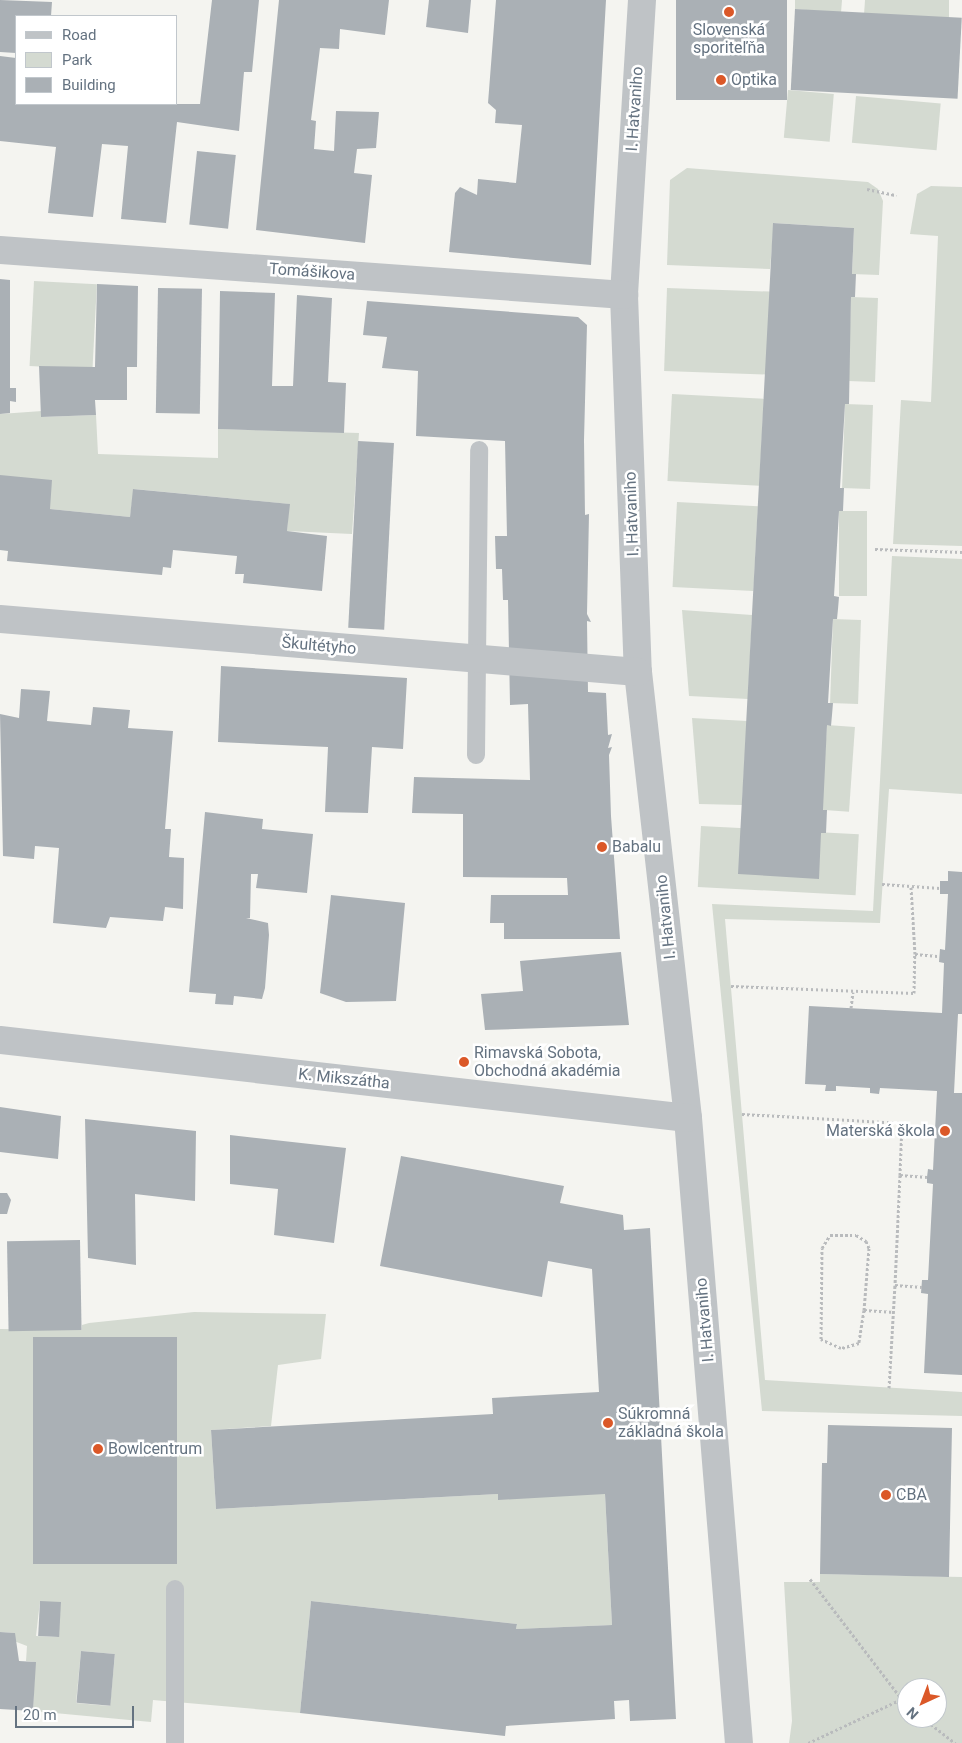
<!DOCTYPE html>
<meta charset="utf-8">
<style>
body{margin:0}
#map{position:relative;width:962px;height:1743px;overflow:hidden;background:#f4f4f0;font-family:Roboto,sans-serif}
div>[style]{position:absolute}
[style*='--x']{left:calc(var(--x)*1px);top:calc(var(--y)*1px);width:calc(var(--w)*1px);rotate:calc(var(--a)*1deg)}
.green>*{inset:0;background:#d4dad1;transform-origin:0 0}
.building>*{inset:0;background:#aab0b5;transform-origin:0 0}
.path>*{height:3px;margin-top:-1.5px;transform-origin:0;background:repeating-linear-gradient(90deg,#b9bbbd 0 2.5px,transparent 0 5px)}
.service>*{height:18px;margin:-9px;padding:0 9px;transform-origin:9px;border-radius:9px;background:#bfc3c6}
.minor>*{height:28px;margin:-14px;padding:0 14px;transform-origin:14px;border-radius:14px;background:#bfc3c6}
.dots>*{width:14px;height:14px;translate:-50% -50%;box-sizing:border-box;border:2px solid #fff;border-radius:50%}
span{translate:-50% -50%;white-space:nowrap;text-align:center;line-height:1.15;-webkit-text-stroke:5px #fff;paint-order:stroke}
.poi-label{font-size:16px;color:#647280}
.left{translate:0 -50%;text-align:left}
.right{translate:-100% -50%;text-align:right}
.street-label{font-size:16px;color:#647280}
.legend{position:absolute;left:15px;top:15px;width:162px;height:90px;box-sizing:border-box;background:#fff;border:1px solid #c1c7cc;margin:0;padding:6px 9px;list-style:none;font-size:15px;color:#647280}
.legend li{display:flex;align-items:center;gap:10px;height:25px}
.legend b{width:25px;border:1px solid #c1c7cc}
.north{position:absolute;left:897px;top:1678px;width:50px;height:50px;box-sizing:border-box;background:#fff;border:1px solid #c1c7cc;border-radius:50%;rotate:223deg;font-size:14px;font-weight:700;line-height:20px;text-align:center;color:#647280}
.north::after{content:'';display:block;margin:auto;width:18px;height:22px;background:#db5828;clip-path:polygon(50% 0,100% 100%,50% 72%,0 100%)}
.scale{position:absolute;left:15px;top:1706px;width:119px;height:22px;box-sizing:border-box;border:2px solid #647280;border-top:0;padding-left:6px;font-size:15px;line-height:18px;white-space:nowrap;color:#647280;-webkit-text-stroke:4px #fff;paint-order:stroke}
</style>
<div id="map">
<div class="green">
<i style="clip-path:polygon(795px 0,842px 0,841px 13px,795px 9px)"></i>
<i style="clip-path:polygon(865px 0,949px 0,949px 21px,864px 15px)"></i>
<i style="left:788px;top:90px;width:46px;height:48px;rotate:5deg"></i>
<i style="left:856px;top:96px;width:85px;height:47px;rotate:5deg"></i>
<i style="clip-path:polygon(687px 168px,868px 182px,878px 189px,883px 201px,879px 275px,852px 274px,854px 228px,774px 223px,770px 269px,667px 265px,670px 180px)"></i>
<i style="clip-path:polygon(931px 186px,962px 187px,962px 546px,893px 544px,901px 400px,931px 402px,938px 236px,910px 234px,917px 194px)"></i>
<i style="left:34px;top:281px;width:63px;height:85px;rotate:3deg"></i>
<i style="left:667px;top:288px;width:103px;height:83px;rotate:2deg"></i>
<i style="left:851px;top:297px;width:27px;height:84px;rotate:2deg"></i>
<i style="left:672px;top:394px;width:92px;height:87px;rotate:3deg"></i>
<i style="left:845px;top:404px;width:28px;height:84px;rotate:2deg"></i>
<i style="clip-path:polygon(42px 411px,42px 417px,96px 415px,98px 454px,218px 458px,218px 429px,359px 433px,352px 534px,287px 531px,289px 504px,134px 489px,130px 517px,50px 509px,0 475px,0 414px)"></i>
<i style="left:677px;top:502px;width:81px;height:85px;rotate:3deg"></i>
<i style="left:839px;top:511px;width:28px;height:85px"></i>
<i style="clip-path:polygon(892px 556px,962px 559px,962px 794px,889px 789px,880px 923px,725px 919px,765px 1380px,962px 1392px,962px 1416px,762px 1411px,712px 904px,873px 911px)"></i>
<i style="clip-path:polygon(682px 610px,752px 615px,748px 699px,689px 696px)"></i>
<i style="left:833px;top:619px;width:28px;height:84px;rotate:2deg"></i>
<i style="clip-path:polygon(692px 718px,747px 721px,742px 805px,699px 804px)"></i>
<i style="left:827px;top:725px;width:28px;height:85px;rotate:4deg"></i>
<i style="left:701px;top:826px;width:158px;height:61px;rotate:3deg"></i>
<i style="clip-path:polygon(evenodd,194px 1312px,326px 1314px,321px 1359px,278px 1365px,271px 1426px,211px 1430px,216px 1509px,498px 1494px,605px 1494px,612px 1625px,516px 1629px,517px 1624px,311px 1601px,300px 1713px,153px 1700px,151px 1722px,33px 1711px,35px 1662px,26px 1661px,27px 1646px,14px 1641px,15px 1633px,0 1632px,0 1329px,82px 1330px,82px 1325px,89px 1323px,194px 1312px,40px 1601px,57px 1637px,36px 1636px,40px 1601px,194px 1312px,81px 1651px,115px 1654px,110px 1706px,76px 1703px,81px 1651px)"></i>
<i style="clip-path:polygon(evenodd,820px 1574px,962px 1577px,962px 1743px,789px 1743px,792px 1721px,784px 1582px,820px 1582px,820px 1574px,907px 1688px,937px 1688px,937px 1718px,907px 1718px,907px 1688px)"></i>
</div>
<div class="building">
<i style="clip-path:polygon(0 0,52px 2px,51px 16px,16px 16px,16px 53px,0 52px)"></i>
<i style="clip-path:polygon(212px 0,259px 0,252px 72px,244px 72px,239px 131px,177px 122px,166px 223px,121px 219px,128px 146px,102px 144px,93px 217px,48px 213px,56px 147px,0 141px,0 56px,16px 58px,16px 104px,200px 104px)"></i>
<i style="clip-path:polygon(279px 0,389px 0,385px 35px,340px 29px,339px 49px,320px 48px,311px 120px,316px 121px,314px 149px,334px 151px,336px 111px,379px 112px,376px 148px,357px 149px,354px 173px,372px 175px,365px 243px,256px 230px)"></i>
<i style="clip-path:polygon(429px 0,471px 0,468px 33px,426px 27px)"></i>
<i style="clip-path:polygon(496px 0,606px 0,591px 265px,449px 252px,455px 193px,460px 187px,477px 195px,478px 179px,516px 183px,522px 125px,495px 123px,496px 110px,488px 103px)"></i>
<i style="left:676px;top:0;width:111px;height:100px"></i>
<i style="left:795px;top:9px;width:167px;height:81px;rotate:3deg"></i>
<i style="left:197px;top:151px;width:39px;height:74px;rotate:6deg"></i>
<i style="clip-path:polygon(773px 223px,854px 228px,852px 274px,856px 274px,855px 297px,851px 297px,849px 404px,845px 404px,840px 488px,844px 488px,843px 511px,839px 511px,834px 596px,839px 597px,838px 609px,837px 619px,833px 619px,828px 703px,833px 703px,832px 715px,831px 726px,827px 725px,823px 810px,827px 810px,826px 833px,821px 833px,819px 879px,738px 874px)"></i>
<i style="clip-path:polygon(0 279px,10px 280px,10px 388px,16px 388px,16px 402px,10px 401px,10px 413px,0 414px)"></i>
<i style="clip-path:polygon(97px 284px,138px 286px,137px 367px,127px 367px,127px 400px,95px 400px,96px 415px,41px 417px,39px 366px,95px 367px)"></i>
<i style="left:158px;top:288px;width:44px;height:125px;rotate:1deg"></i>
<i style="clip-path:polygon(220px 291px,275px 293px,272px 386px,293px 386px,297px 295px,332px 298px,328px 382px,346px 383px,344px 433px,218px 429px)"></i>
<i style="clip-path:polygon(367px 301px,578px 317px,587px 325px,584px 440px,585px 515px,589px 514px,587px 614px,591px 622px,587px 621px,588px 692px,606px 693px,608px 735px,612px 734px,608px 748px,612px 747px,609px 755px,611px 816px,620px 939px,504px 939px,504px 923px,490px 923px,491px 895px,568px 895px,567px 878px,463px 877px,463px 814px,412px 813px,414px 777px,530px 780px,528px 704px,510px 705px,508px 600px,503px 600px,502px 569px,496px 569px,495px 536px,507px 536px,505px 441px,416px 436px,418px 371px,382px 368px,387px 337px,363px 335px)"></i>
<i style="left:358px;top:441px;width:36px;height:187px;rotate:3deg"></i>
<i style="clip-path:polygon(0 475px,52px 480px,50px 509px,130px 517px,133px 489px,290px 504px,287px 531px,327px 536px,322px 591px,243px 583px,244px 574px,235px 574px,237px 556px,173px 550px,171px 568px,163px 567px,162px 575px,7px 561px,8px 551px,0 550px)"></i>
<i style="clip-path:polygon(221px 666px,407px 678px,403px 749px,372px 747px,368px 813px,325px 812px,328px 747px,218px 742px)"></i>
<i style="clip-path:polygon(21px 689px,50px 691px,47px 721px,91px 725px,93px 707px,130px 710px,128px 728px,173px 731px,165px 829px,171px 829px,169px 857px,184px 858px,183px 909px,165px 907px,163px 921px,110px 917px,106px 928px,53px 923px,59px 848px,35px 846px,34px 859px,3px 856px,0 714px,19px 718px)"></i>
<i style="clip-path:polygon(205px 812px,263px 819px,262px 829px,313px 834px,307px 893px,256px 888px,258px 874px,251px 874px,250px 918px,246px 918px,268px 923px,269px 935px,265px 988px,262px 999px,234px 996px,233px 1005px,215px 1004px,216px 994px,189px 992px)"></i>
<i style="clip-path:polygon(948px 871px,962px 872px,962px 1014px,958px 1014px,954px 1093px,962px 1093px,962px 1375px,924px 1373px,928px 1294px,921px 1293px,922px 1280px,928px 1280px,933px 1184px,927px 1183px,927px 1177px,928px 1169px,933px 1170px,937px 1091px,880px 1088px,879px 1094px,870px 1093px,870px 1088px,836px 1086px,836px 1091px,825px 1091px,826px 1085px,805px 1084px,809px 1006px,942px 1013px,944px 963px,939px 962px,940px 949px,945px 950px,948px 894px,940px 894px,940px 881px,948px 881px)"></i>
<i style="clip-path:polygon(331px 895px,405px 903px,396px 1001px,346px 1002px,320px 993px)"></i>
<i style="clip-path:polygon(621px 952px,629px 1025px,485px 1030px,481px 994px,523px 991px,520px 961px)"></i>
<i style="clip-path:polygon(0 1107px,61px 1116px,58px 1159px,0 1152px)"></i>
<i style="clip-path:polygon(85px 1119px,196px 1131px,195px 1201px,135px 1194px,136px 1265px,88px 1258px)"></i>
<i style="clip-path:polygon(230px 1135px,346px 1148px,334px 1243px,274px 1235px,278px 1189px,230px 1184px)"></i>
<i style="clip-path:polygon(401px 1156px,564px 1186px,560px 1203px,623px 1215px,624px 1230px,650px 1228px,676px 1719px,630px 1721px,629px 1700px,614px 1701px,615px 1719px,506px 1726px,505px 1736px,300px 1713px,311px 1601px,517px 1624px,516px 1629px,612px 1625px,605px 1494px,498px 1500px,498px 1494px,216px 1509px,211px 1430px,493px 1414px,492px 1398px,599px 1392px,592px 1269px,548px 1261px,542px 1297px,380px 1266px)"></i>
<i style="clip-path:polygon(0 1193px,7px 1193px,11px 1200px,7px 1214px,0 1214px)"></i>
<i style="left:80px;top:1240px;width:90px;height:73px;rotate:89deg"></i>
<i style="left:33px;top:1337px;width:144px;height:227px"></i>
<i style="clip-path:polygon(828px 1425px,952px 1428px,949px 1577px,820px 1574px,822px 1463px,827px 1463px)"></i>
<i style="left:40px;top:1601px;width:21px;height:35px;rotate:3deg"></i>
<i style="clip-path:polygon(0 1632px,15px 1633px,19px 1661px,36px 1662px,33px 1711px,0 1709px)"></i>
<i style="left:81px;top:1651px;width:34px;height:52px;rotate:5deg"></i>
</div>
<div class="path">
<i style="--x:867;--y:189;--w:30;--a:12"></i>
<i style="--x:875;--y:549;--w:87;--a:2"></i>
<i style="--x:882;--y:884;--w:58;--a:3.9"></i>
<i style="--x:911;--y:887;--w:67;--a:86.6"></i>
<i style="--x:915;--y:954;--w:25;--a:5"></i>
<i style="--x:731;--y:986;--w:183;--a:2.2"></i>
<i style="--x:914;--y:993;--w:39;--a:-89"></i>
<i style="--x:851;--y:1008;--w:16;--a:-83"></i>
<i style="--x:742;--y:1114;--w:160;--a:3.2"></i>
<i style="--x:902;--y:1123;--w:52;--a:92.2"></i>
<i style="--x:900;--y:1175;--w:27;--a:4"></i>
<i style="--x:900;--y:1175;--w:110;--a:92.6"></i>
<i style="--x:895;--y:1285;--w:27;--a:4"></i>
<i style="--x:864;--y:1310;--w:33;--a:99"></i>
<i style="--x:859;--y:1343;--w:19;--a:164"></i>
<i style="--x:841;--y:1348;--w:22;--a:-156"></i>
<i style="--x:821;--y:1339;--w:91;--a:-89.4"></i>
<i style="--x:822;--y:1248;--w:15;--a:-58"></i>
<i style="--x:830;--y:1235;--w:26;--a:0"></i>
<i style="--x:856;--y:1235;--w:12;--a:31"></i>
<i style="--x:866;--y:1241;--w:8;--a:67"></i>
<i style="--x:869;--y:1248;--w:62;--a:94.6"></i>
<i style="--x:864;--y:1310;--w:30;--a:4"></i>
<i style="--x:889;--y:1388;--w:103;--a:-86.7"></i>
<i style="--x:810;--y:1579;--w:160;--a:52.6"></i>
<i style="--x:923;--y:1718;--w:41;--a:38"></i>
<i style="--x:808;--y:1743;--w:102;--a:-25.1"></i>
</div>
<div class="service">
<i style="--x:476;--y:755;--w:305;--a:-89.4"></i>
<i style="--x:175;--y:1589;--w:154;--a:90"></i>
</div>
<div class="minor">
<i style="--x:642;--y:0;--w:296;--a:93.5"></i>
<i style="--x:624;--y:295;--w:377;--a:87.9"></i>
<i style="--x:638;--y:672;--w:449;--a:83.6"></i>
<i style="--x:688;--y:1118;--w:627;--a:85.34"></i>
<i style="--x:0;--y:250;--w:626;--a:4.12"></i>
<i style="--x:0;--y:619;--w:640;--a:4.75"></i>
<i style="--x:0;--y:1040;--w:692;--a:6.47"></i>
</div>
<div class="dots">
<i style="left:729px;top:12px;background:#db5828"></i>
<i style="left:721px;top:80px;background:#db5828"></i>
<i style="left:602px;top:847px;background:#db5828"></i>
<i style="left:464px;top:1062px;background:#db5828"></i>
<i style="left:945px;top:1131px;background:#db5828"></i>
<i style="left:608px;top:1423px;background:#db5828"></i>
<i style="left:98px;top:1449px;background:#db5828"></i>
<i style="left:886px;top:1495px;background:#db5828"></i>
</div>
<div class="poi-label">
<span style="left:729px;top:39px">Slovenská<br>sporiteľňa</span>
<span class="left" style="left:731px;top:80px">Optika</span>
<span class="left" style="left:612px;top:847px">Babalu</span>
<span class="left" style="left:474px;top:1062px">Rimavská Sobota,<br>Obchodná akadémia</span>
<span class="right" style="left:935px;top:1131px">Materská škola</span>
<span class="left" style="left:618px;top:1423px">Súkromná<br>základná škola</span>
<span class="left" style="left:108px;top:1449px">Bowlcentrum</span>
<span class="left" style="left:896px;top:1495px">CBA</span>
</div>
<div class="street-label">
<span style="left:635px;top:109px;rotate:-86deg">I. Hatvaniho</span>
<span style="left:312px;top:272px;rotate:4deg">Tomášikova</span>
<span style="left:632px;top:514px;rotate:-92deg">I. Hatvaniho</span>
<span style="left:319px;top:646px;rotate:5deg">Škultétyho</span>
<span style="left:666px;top:917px;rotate:-96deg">I. Hatvaniho</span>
<span style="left:344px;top:1079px;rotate:6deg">K. Mikszátha</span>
<span style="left:705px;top:1320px;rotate:-95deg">I. Hatvaniho</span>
</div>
<ul class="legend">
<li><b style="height:6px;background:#bfc3c6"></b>Road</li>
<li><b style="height:14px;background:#d4dad1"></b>Park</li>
<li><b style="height:14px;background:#aab0b5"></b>Building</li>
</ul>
<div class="north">N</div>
<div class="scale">20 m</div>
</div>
